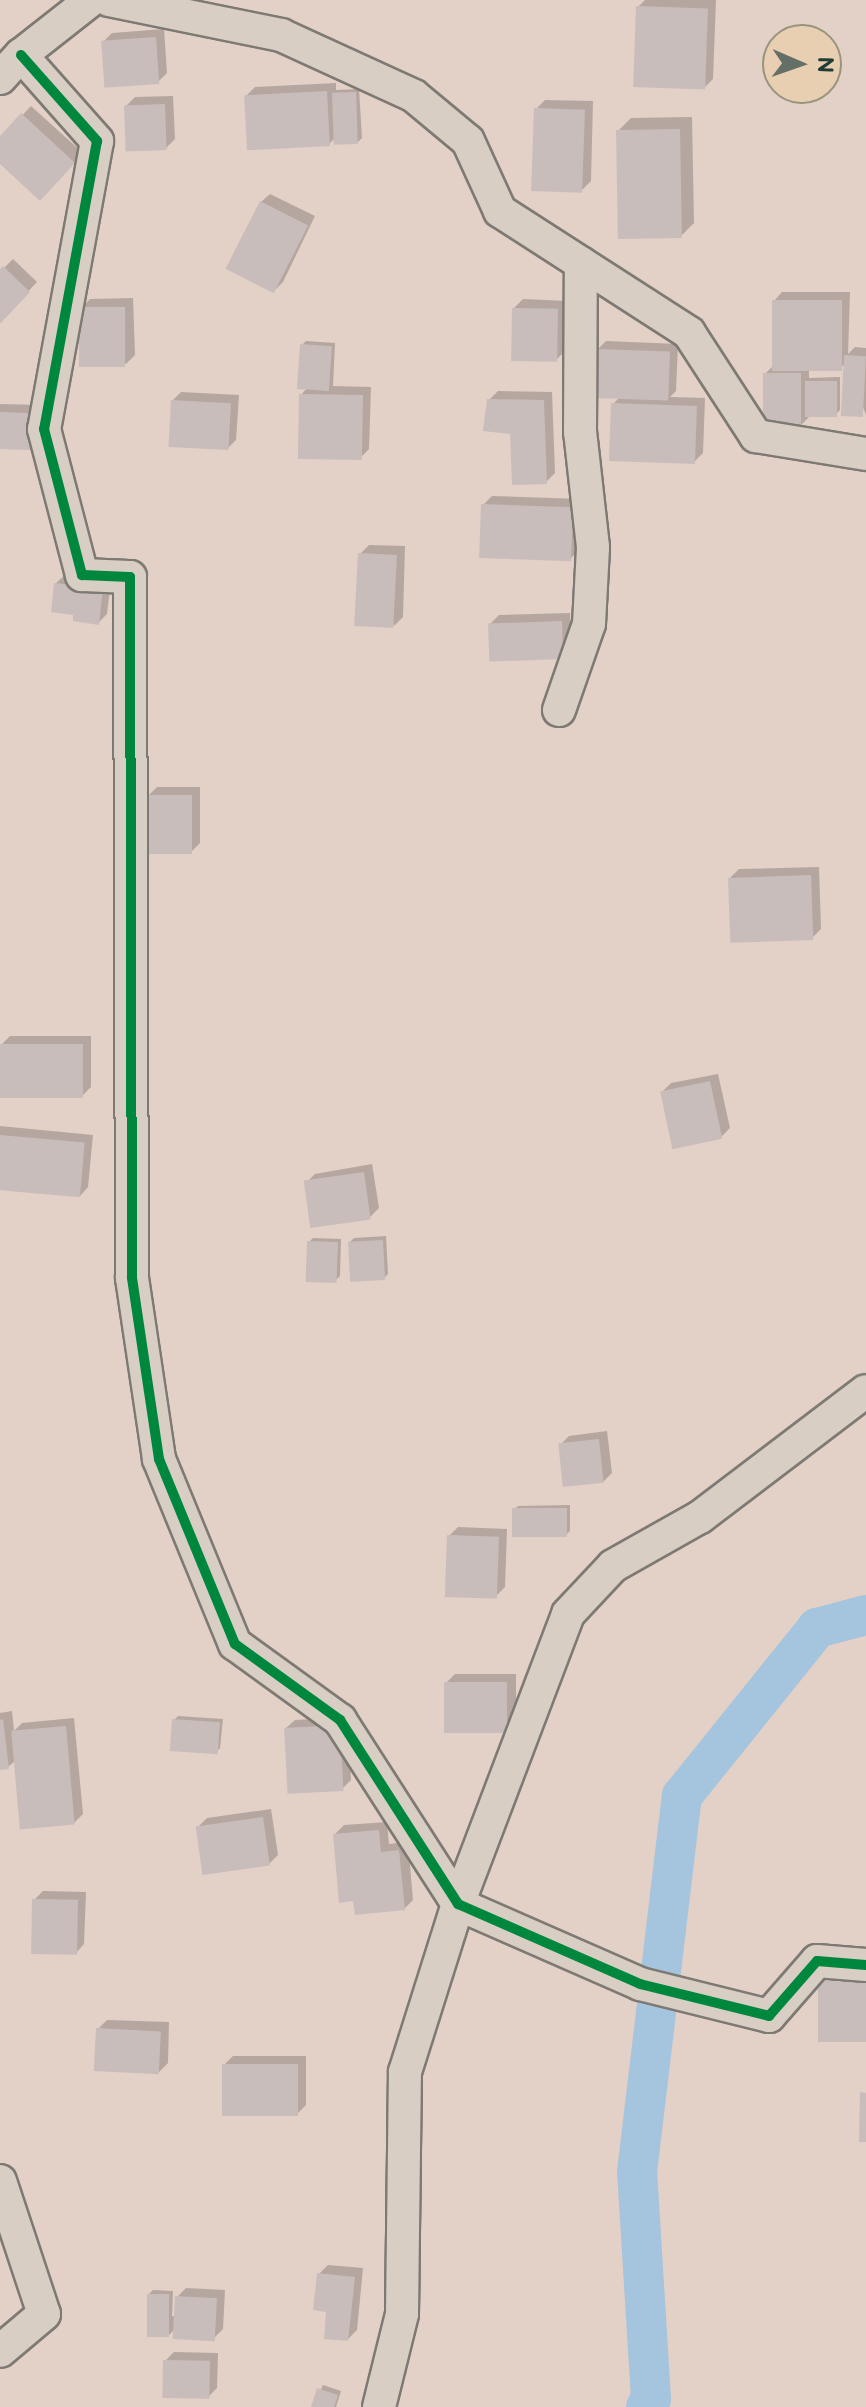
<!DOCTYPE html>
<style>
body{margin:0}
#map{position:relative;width:866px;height:2407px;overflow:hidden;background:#e3d0c7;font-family:"Balsamiq Sans",sans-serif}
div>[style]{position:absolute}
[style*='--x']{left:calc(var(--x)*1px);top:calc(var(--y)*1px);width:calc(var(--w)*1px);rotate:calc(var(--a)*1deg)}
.shadow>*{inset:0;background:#0003}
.canal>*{height:40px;margin:-20px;padding:0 20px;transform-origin:20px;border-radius:20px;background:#a4c5dd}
.building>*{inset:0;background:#c9bdbc;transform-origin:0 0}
.roads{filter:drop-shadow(2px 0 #7d7a74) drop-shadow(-2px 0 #7d7a74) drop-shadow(0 2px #7d7a74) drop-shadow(0 -2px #7d7a74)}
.street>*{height:32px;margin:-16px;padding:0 16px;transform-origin:16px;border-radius:16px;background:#d9cec4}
.cycleway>*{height:10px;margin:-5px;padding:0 5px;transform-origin:5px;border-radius:5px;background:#00873e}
span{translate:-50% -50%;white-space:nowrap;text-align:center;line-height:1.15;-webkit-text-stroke:6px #e9cfb1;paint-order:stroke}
.north{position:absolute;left:762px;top:24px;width:80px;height:80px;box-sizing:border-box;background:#e9cfb1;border:2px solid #98957f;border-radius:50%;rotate:92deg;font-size:22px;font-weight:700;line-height:32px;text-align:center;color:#1f3d34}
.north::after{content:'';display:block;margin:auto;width:28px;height:36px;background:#647067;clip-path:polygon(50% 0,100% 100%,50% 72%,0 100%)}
</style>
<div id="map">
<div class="shadow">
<i style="clip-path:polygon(645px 0,716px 0,713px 79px,704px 88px,638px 7px)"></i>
<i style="clip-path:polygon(164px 29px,167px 73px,158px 82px,103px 42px,112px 33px)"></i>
<i style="clip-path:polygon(336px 83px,336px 90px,359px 89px,362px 138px,358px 142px,336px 137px,329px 144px,246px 96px,255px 87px)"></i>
<i style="clip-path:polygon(173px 96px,175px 139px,166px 148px,126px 106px,135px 97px)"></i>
<i style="clip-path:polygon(545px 100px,593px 101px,591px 181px,582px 190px,536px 109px)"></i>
<i style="clip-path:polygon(31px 106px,83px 153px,49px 190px,0 161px,0 139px)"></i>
<i style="clip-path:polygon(692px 117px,694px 223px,681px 236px,618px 131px,631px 118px)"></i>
<i style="clip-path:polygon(270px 194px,315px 216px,283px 282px,274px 291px,261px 202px)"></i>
<i style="clip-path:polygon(13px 259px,37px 282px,0 321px,0 272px)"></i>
<i style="clip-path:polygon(782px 292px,850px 292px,848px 354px,855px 347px,866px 348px,866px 415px,846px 363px,839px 369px,809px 369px,809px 378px,840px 377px,840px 410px,836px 414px,809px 417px,800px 426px,765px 374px,773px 366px,774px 301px)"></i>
<i style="clip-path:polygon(133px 298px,135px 355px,126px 364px,81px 308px,90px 299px)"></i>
<i style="clip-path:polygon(523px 299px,566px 301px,564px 352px,555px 361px,514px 308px)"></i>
<i style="clip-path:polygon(306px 341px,335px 343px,333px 386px,371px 387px,369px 449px,360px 458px,301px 395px,307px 388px,302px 345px)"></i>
<i style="clip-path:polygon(606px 341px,678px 344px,676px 391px,670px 397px,705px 398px,703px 453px,694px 462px,613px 404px,619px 398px,597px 350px)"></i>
<i style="clip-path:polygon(498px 391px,552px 392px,555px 473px,546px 482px,489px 400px)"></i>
<i style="clip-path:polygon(181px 392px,239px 395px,236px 440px,227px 449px,172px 401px)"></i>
<i style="clip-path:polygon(0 404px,40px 405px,39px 439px,30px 448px,0 447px)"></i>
<i style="clip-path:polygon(492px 496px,581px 499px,579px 550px,570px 559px,483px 505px)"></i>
<i style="clip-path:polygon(369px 545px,405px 546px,403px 617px,394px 626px,360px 554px)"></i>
<i style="clip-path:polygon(65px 575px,111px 580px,107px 614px,98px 623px,75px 613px,56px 583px)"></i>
<i style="clip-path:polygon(570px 613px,571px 648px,562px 657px,490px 624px,499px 615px)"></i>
<i style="clip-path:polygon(157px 787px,200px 787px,200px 843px,191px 852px,148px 796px)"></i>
<i style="clip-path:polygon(819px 867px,821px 929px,812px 938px,730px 878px,739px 869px)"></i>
<i style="clip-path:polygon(10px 1036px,91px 1036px,91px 1087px,82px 1096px,1px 1045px)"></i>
<i style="clip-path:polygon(718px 1074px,730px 1128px,721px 1137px,662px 1092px,671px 1083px)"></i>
<i style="clip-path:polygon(0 1126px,93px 1135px,88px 1187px,80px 1196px,0 1188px)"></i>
<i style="clip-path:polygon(372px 1164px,379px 1208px,370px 1217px,306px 1183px,315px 1174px)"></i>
<i style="clip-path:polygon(386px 1236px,388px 1274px,384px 1278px,350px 1242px,354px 1238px)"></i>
<i style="clip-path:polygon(313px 1238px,341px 1239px,340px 1276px,336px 1280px,309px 1242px)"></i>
<i style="clip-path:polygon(607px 1431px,612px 1473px,603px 1482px,560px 1445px,569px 1436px)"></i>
<i style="clip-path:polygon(570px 1505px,570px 1531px,566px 1535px,514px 1510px,518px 1506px)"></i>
<i style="clip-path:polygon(458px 1527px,507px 1529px,505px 1587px,496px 1596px,449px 1536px)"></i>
<i style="clip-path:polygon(455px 1674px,516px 1674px,516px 1722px,507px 1731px,446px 1683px)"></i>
<i style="clip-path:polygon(12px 1711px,14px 1731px,22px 1723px,74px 1718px,83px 1814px,74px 1823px,16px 1760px,8px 1767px,0 1768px,0 1713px)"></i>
<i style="clip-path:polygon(178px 1716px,223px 1719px,220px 1748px,216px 1752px,174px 1720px)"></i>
<i style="clip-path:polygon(348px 1717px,351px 1780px,342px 1789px,286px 1728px,295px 1720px)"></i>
<i style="clip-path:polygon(271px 1809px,278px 1855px,269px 1864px,198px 1827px,207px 1818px)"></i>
<i style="clip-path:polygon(387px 1822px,389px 1844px,408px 1842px,413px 1900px,404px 1909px,335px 1834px,344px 1825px)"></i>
<i style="clip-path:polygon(43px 1891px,86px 1892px,84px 1944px,76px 1953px,34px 1900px)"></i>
<i style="clip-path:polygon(107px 2020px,169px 2022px,168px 2063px,159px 2072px,98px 2029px)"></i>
<i style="clip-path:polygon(233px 2056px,306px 2056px,306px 2105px,297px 2114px,224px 2065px)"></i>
<i style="clip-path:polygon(328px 2265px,363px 2268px,357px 2330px,348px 2339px,328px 2310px,319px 2274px)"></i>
<i style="clip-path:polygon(186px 2288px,225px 2290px,223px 2329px,214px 2338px,176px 2328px,168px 2336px,149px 2294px,153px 2290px,173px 2291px,172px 2316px,176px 2317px,177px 2297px)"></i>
<i style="clip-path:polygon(174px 2352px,218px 2353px,217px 2388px,208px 2397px,165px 2361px)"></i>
<i style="clip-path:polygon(323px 2385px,341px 2391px,336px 2407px,313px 2407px)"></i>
</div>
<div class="canal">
<i style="--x:646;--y:2407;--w:9;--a:-58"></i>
<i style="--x:651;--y:2399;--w:227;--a:-93.5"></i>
<i style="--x:637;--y:2172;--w:379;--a:-83.2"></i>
<i style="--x:682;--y:1796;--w:216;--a:-51.2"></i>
<i style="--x:817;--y:1628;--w:51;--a:-14.9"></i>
</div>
<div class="building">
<i style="left:636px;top:6px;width:72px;height:81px;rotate:2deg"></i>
<i style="left:156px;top:37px;width:47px;height:55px;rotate:86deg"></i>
<i style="left:327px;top:91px;width:55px;height:83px;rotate:87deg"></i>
<i style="left:356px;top:92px;width:52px;height:24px;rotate:88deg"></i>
<i style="left:165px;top:104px;width:46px;height:41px;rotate:88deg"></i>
<i style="left:534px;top:108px;width:51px;height:83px;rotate:2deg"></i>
<i style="clip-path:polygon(21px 113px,75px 163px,40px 201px,0 164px,0 136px)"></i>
<i style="left:680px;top:129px;width:109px;height:64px;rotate:89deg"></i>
<i style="left:260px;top:201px;width:54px;height:76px;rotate:27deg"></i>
<i style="clip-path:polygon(3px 266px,30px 292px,0 324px,0 269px)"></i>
<i style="left:772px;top:300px;width:70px;height:71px"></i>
<i style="left:79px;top:307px;width:46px;height:60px"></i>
<i style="left:512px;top:308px;width:46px;height:53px;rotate:1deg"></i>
<i style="left:300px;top:344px;width:32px;height:45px;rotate:4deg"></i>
<i style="left:595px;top:349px;width:75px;height:49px;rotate:2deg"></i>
<i style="left:844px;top:355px;width:22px;height:61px;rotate:3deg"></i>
<i style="left:763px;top:373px;width:38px;height:54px"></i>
<i style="left:805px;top:381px;width:32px;height:36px"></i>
<i style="left:299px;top:394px;width:64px;height:65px;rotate:1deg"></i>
<i style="clip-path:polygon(487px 399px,544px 400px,547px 484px,512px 485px,510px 434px,483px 431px)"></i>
<i style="left:171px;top:400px;width:60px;height:47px;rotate:3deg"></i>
<i style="left:611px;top:403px;width:86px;height:58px;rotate:2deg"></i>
<i style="left:0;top:412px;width:32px;height:37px;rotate:2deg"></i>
<i style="left:481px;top:504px;width:92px;height:54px;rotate:2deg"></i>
<i style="left:358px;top:553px;width:39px;height:73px;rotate:3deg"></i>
<i style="clip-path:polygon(54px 583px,103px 588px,99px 625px,73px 621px,73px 615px,51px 612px)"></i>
<i style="left:562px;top:621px;width:38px;height:74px;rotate:88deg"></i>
<i style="left:146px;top:795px;width:46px;height:59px"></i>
<i style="left:811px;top:875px;width:65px;height:83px;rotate:88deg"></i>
<i style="left:0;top:1044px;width:83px;height:54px"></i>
<i style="left:710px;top:1081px;width:59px;height:51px;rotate:78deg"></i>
<i style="left:0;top:1135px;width:85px;height:55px;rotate:5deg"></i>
<i style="left:364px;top:1172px;width:48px;height:61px;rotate:82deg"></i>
<i style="left:383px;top:1240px;width:40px;height:35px;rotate:87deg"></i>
<i style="left:307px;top:1241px;width:31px;height:41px;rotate:2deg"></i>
<i style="left:599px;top:1439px;width:44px;height:41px;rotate:84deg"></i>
<i style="left:567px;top:1508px;width:29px;height:55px;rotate:90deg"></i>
<i style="left:447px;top:1535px;width:52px;height:62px;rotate:2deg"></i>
<i style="left:444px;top:1682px;width:63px;height:51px"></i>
<i style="clip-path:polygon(3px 1719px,9px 1769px,0 1770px,0 1720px)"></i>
<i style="left:172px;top:1719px;width:48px;height:32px;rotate:4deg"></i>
<i style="left:340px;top:1725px;width:66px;height:56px;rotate:87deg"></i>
<i style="left:66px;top:1726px;width:99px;height:55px;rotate:85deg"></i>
<i style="left:263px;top:1817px;width:49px;height:68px;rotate:82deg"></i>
<i style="clip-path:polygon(379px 1830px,381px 1852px,399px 1850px,405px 1910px,355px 1915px,353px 1901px,339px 1903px,333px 1834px)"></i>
<i style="left:32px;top:1899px;width:46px;height:55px;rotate:1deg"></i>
<i style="left:818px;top:1974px;width:48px;height:68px"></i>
<i style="left:96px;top:2028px;width:65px;height:43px;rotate:3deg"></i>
<i style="left:298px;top:2064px;width:52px;height:76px;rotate:90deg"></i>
<i style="clip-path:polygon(860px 2092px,866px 2093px,866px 2142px,859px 2142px)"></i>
<i style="clip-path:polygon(317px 2273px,355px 2277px,348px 2341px,324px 2339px,326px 2312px,313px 2310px)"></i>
<i style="left:147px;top:2294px;width:22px;height:43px"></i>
<i style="left:175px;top:2296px;width:42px;height:43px;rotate:3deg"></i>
<i style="left:163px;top:2360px;width:47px;height:38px;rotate:1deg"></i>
<i style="clip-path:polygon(317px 2388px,338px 2395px,334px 2407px,311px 2407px)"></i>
</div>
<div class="roads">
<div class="street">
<i style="--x:109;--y:0;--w:176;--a:11.5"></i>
<i style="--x:281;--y:35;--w:146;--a:24.6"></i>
<i style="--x:414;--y:96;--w:70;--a:39.8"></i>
<i style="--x:468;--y:141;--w:77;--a:65.4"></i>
<i style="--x:500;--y:211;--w:225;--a:32.8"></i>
<i style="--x:689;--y:333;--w:123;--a:57"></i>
<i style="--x:756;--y:436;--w:111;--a:9.3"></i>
<i style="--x:21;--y:55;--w:115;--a:48.5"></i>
<i style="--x:97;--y:141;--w:293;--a:100.4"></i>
<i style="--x:44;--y:429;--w:151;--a:75.4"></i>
<i style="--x:82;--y:575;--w:48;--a:2.4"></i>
<i style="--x:130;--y:577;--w:701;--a:89.84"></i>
<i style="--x:132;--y:1278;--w:183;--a:81.5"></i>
<i style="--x:159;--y:1459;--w:200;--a:67.7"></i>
<i style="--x:235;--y:1644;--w:130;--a:35.9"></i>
<i style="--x:340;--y:1720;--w:219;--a:57.3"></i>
<i style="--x:458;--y:1904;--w:199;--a:23.7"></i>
<i style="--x:640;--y:1984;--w:133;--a:13.9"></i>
<i style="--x:769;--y:2016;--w:73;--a:-48.9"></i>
<i style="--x:817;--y:1961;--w:49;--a:4.7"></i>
<i style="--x:0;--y:78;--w:31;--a:-48"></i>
<i style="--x:21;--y:55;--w:89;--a:-38.2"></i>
<i style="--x:559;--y:710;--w:91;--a:-70.8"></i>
<i style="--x:589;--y:624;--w:77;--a:-87"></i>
<i style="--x:593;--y:547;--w:116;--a:-96.4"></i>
<i style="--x:580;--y:432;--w:169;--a:-89.7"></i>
<i style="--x:0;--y:2181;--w:140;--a:71.7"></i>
<i style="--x:44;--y:2314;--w:57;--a:139.9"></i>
<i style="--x:379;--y:2407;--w:96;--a:-76.1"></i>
<i style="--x:402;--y:2314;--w:242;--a:-89.3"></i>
<i style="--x:405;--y:2072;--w:176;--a:-72.5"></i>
<i style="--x:458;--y:1904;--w:310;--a:-69.2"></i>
<i style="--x:568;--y:1614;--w:66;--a:-46.8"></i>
<i style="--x:613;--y:1566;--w:100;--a:-29.4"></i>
<i style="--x:700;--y:1517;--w:208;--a:-37.2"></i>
</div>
</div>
<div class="cycleway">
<i style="--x:21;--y:55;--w:115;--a:48.5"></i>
<i style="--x:97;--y:141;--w:293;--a:100.4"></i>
<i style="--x:44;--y:429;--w:151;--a:75.4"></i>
<i style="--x:82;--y:575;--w:48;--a:2.4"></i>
<i style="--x:130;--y:577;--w:701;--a:89.84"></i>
<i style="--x:132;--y:1278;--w:183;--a:81.5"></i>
<i style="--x:159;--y:1459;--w:200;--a:67.7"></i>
<i style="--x:235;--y:1644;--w:130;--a:35.9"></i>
<i style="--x:340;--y:1720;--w:219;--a:57.3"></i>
<i style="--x:458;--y:1904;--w:199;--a:23.7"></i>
<i style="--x:640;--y:1984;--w:133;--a:13.9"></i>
<i style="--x:769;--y:2016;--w:73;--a:-48.9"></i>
<i style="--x:817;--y:1961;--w:49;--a:4.7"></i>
</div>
<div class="north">N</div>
</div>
